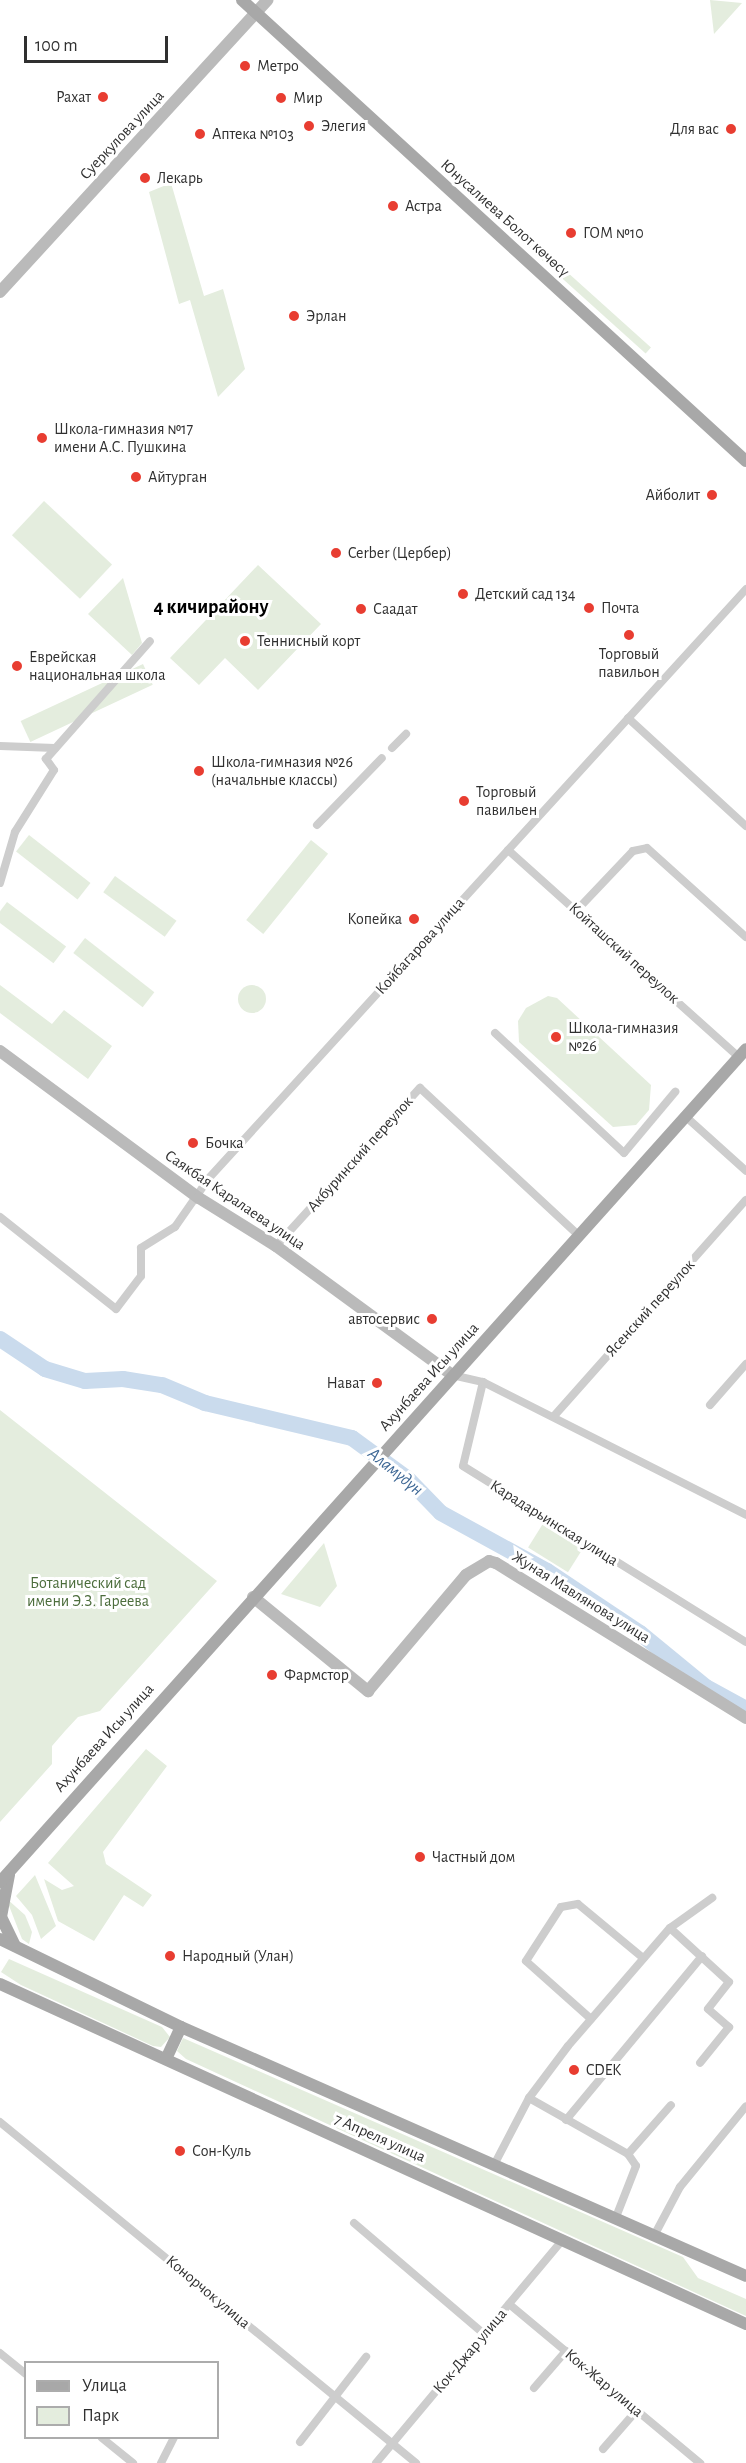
<!DOCTYPE html>
<meta charset="utf-8">
<style>
body{margin:0}
#map{position:relative;width:746px;height:2463px;overflow:hidden;background:#fff;font-family:"Alegreya Sans",sans-serif}
div>[style]{position:absolute}
[style*='--x']{left:calc(var(--x)*1px);top:calc(var(--y)*1px);width:calc(var(--w)*1px);rotate:calc(var(--a)*1deg)}
.green>*{inset:0;background:#e4edde;transform-origin:0 0}
.round{border-radius:50%}
.river>*{height:16px;margin:-8px;padding:0 8px;transform-origin:8px;border-radius:8px;background:#cadbed}
.street>*{height:8px;margin:-4px;padding:0 4px;transform-origin:4px;border-radius:4px;background:#cdcdcd}
.secondary>*{height:12px;margin:-6px;padding:0 6px;transform-origin:6px;border-radius:6px;background:#bababa}
.primary>*{height:12px;margin:-6px;padding:0 6px;transform-origin:6px;border-radius:6px;background:#a8a8a8}
.dots>*{width:16px;height:16px;translate:-50% -50%;box-sizing:border-box;border:3px solid #fff;border-radius:50%}
span{translate:-50% -50%;white-space:nowrap;text-align:center;line-height:1.15;-webkit-text-stroke:6px #fff;paint-order:stroke}
.poi-label{font-size:16px;color:#303030}
.left{translate:0 -50%;text-align:left}
.right{translate:-100% -50%;text-align:right}
.street-label{font-size:16px;color:#303030}
.park-label{font-size:16px;color:#4c6d3c}
.water-label{font-size:18px;color:#3c6694;font-style:italic}
.quarter-label{font-size:20px;color:#000;font-weight:700}
.legend{position:absolute;left:24px;top:2361px;width:195px;height:78px;box-sizing:border-box;background:#fff;border:2px solid #acacac;margin:0;padding:8px 10px;list-style:none;font-size:18px;color:#303030}
.legend li{display:flex;align-items:center;gap:12px;height:30px}
.legend b{width:30px;border:2px solid #acacac}
.scale{position:absolute;left:24px;top:36px;width:144px;height:27px;box-sizing:border-box;border:3px solid #303030;border-top:0;padding-left:8px;font-size:18px;line-height:21px;white-space:nowrap;color:#303030;-webkit-text-stroke:4px #fff;paint-order:stroke}
</style>
<div id="map">
<div class="green">
<i style="clip-path:polygon(710px 0,742px 3px,714px 34px)"></i>
<i style="clip-path:polygon(171px 183px,204px 296px,223px 289px,245px 369px,218px 397px,190px 300px,179px 304px,149px 192px)"></i>
<i style="left:486px;top:199px;width:222px;height:8px;rotate:42deg"></i>
<i style="left:44px;top:501px;width:93px;height:47px;rotate:43deg"></i>
<i style="clip-path:polygon(258px 565px,321px 624px,258px 690px,225px 658px,199px 685px,170px 658px)"></i>
<i style="clip-path:polygon(123px 578px,142px 643px,132px 655px,88px 614px)"></i>
<i style="left:143px;top:664px;width:23px;height:135px;rotate:65deg"></i>
<i style="left:29px;top:835px;width:78px;height:21px;rotate:38deg"></i>
<i style="left:311px;top:840px;width:22px;height:103px;rotate:39deg"></i>
<i style="left:115px;top:876px;width:76px;height:20px;rotate:36deg"></i>
<i style="left:7px;top:902px;width:74px;height:21px;rotate:37deg"></i>
<i style="left:85px;top:938px;width:88px;height:19px;rotate:38deg"></i>
<i class="round" style="left:238px;top:985px;width:28px;height:28px"></i>
<i style="clip-path:polygon(0 985px,52px 1024px,64px 1010px,112px 1046px,88px 1079px,0 1013px)"></i>
<i style="clip-path:polygon(548px 996px,557px 998px,651px 1085px,649px 1110px,636px 1125px,613px 1127px,519px 1042px,518px 1021px,526px 1008px)"></i>
<i style="clip-path:polygon(0 1410px,217px 1581px,100px 1711px,78px 1717px,65px 1731px,52px 1746px,52px 1764px,0 1822px)"></i>
<i style="left:544px;top:1522px;width:47px;height:30px;rotate:32deg"></i>
<i style="clip-path:polygon(324px 1543px,337px 1586px,320px 1607px,281px 1594px)"></i>
<i style="clip-path:polygon(146px 1749px,167px 1766px,103px 1852px,106px 1864px,152px 1895px,143px 1907px,124px 1895px,94px 1941px,58px 1921px,44px 1879px,62px 1890px,74px 1886px,48px 1863px)"></i>
<i style="clip-path:polygon(35px 1875px,56px 1926px,41px 1939px,32px 1915px,16px 1896px)"></i>
<i style="clip-path:polygon(6px 1898px,25px 1915px,32px 1932px,29px 1944px,22px 1939px)"></i>
<i style="clip-path:polygon(9px 1959px,162px 2027px,170px 2037px,161px 2047px,153px 2046px,21px 1985px,1px 1972px)"></i>
<i style="clip-path:polygon(183px 2038px,683px 2257px,698px 2278px,746px 2299px,746px 2316px,186px 2059px,177px 2051px)"></i>
</div>
<div class="river">
<i style="--x:0;--y:1339;--w:54;--a:33.7"></i>
<i style="--x:45;--y:1369;--w:42;--a:16.7"></i>
<i style="--x:85;--y:1381;--w:38;--a:-3"></i>
<i style="--x:123;--y:1379;--w:39;--a:9"></i>
<i style="--x:162;--y:1385;--w:47;--a:22.7"></i>
<i style="--x:205;--y:1403;--w:151;--a:13.4"></i>
<i style="--x:352;--y:1438;--w:69;--a:36.2"></i>
<i style="--x:408;--y:1479;--w:47;--a:45.9"></i>
<i style="--x:441;--y:1513;--w:121;--a:28.7"></i>
<i style="--x:547;--y:1571;--w:112;--a:33.7"></i>
<i style="--x:640;--y:1633;--w:85;--a:39.3"></i>
<i style="--x:706;--y:1687;--w:46;--a:28.8"></i>
</div>
<div class="street">
<i style="--x:628;--y:718;--w:160;--a:42.5"></i>
<i style="--x:0;--y:746;--w:55;--a:2.1"></i>
<i style="--x:392;--y:748;--w:20;--a:-45"></i>
<i style="--x:317;--y:825;--w:93;--a:-45.9"></i>
<i style="--x:508;--y:850;--w:310;--a:41.9"></i>
<i style="--x:0;--y:883;--w:53;--a:-73.6"></i>
<i style="--x:15;--y:832;--w:73;--a:-57.8"></i>
<i style="--x:54;--y:770;--w:14;--a:-126"></i>
<i style="--x:46;--y:759;--w:157;--a:-48.6"></i>
<i style="--x:577;--y:910;--w:81;--a:-46.5"></i>
<i style="--x:633;--y:851;--w:14;--a:-12"></i>
<i style="--x:647;--y:848;--w:133;--a:42"></i>
<i style="--x:495;--y:1033;--w:176;--a:42.9"></i>
<i style="--x:624;--y:1153;--w:80;--a:-50.1"></i>
<i style="--x:685;--y:1116;--w:82;--a:42"></i>
<i style="--x:0;--y:1217;--w:148;--a:38.4"></i>
<i style="--x:116;--y:1309;--w:41;--a:-52.9"></i>
<i style="--x:141;--y:1276;--w:28;--a:-90"></i>
<i style="--x:141;--y:1248;--w:40;--a:-32"></i>
<i style="--x:175;--y:1227;--w:60;--a:-55.2"></i>
<i style="--x:209;--y:1178;--w:797;--a:-47.64"></i>
<i style="--x:276;--y:1246;--w:214;--a:-47.7"></i>
<i style="--x:420;--y:1088;--w:216;--a:42.9"></i>
<i style="--x:452;--y:1375;--w:32;--a:13"></i>
<i style="--x:483;--y:1382;--w:86;--a:103.4"></i>
<i style="--x:463;--y:1466;--w:333;--a:31.9"></i>
<i style="--x:483;--y:1382;--w:295;--a:26.8"></i>
<i style="--x:710;--y:1405;--w:55;--a:-48.7"></i>
<i style="--x:554;--y:1416;--w:289;--a:-48.4"></i>
<i style="--x:670;--y:1928;--w:80;--a:42.5"></i>
<i style="--x:729;--y:1982;--w:34;--a:128"></i>
<i style="--x:708;--y:2009;--w:28;--a:41"></i>
<i style="--x:729;--y:2027;--w:46;--a:128.9"></i>
<i style="--x:591;--y:2019;--w:87;--a:-138.3"></i>
<i style="--x:526;--y:1961;--w:64;--a:-57.1"></i>
<i style="--x:561;--y:1907;--w:17;--a:-10"></i>
<i style="--x:578;--y:1904;--w:85;--a:39.7"></i>
<i style="--x:529;--y:2098;--w:114;--a:29.5"></i>
<i style="--x:628;--y:2154;--w:14;--a:56"></i>
<i style="--x:636;--y:2166;--w:55;--a:111.4"></i>
<i style="--x:566;--y:2120;--w:213;--a:-50.3"></i>
<i style="--x:0;--y:2122;--w:538;--a:39.34"></i>
<i style="--x:628;--y:2154;--w:65;--a:-48.7"></i>
<i style="--x:494;--y:2165;--w:76;--a:-62.4"></i>
<i style="--x:529;--y:2098;--w:65;--a:-53.1"></i>
<i style="--x:568;--y:2046;--w:156;--a:-49.2"></i>
<i style="--x:670;--y:1928;--w:52;--a:-35.5"></i>
<i style="--x:354;--y:2223;--w:171;--a:40.5"></i>
<i style="--x:655;--y:2234;--w:53;--a:-62"></i>
<i style="--x:680;--y:2187;--w:104;--a:-50.8"></i>
<i style="--x:509;--y:2304;--w:249;--a:39.8"></i>
<i style="--x:0;--y:2353;--w:33;--a:39"></i>
<i style="--x:534;--y:2388;--w:49;--a:-49.1"></i>
<i style="--x:102;--y:2438;--w:40;--a:39"></i>
<i style="--x:300;--y:2442;--w:108;--a:-52.2"></i>
<i style="--x:603;--y:2449;--w:52;--a:-48.9"></i>
<i style="--x:161;--y:2463;--w:28;--a:-63"></i>
<i style="--x:376;--y:2463;--w:292;--a:-50.1"></i>
</div>
<div class="secondary">
<i style="--x:0;--y:292;--w:396;--a:-47.5"></i>
<i style="--x:0;--y:1051;--w:247;--a:36.5"></i>
<i style="--x:199;--y:1198;--w:91;--a:31.9"></i>
<i style="--x:276;--y:1246;--w:218;--a:36.2"></i>
<i style="--x:253;--y:1597;--w:149;--a:39.3"></i>
<i style="--x:368;--y:1691;--w:152;--a:-49.8"></i>
<i style="--x:466;--y:1575;--w:27;--a:-31"></i>
<i style="--x:489;--y:1561;--w:7;--a:16"></i>
<i style="--x:496;--y:1563;--w:294;--a:31.8"></i>
</div>
<div class="primary">
<i style="--x:242;--y:0;--w:683;--a:42.45"></i>
<i style="--x:9;--y:1875;--w:43;--a:100.8"></i>
<i style="--x:1;--y:1917;--w:32;--a:64"></i>
<i style="--x:0;--y:1882;--w:1118;--a:-48.15"></i>
<i style="--x:0;--y:1939;--w:201;--a:25.9"></i>
<i style="--x:181;--y:2027;--w:617;--a:23.78"></i>
<i style="--x:0;--y:1984;--w:820;--a:24.5"></i>
<i style="--x:166;--y:2059;--w:35;--a:-65"></i>
</div>
<div class="dots">
<i style="left:245px;top:66px;background:#e83d31"></i>
<i style="left:103px;top:97px;background:#e83d31"></i>
<i style="left:281px;top:98px;background:#e83d31"></i>
<i style="left:309px;top:126px;background:#e83d31"></i>
<i style="left:731px;top:129px;background:#e83d31"></i>
<i style="left:200px;top:134px;background:#e83d31"></i>
<i style="left:145px;top:178px;background:#e83d31"></i>
<i style="left:393px;top:206px;background:#e83d31"></i>
<i style="left:571px;top:233px;background:#e83d31"></i>
<i style="left:294px;top:316px;background:#e83d31"></i>
<i style="left:42px;top:438px;background:#e83d31"></i>
<i style="left:136px;top:477px;background:#e83d31"></i>
<i style="left:712px;top:495px;background:#e83d31"></i>
<i style="left:336px;top:553px;background:#e83d31"></i>
<i style="left:463px;top:594px;background:#e83d31"></i>
<i style="left:589px;top:608px;background:#e83d31"></i>
<i style="left:361px;top:609px;background:#e83d31"></i>
<i style="left:629px;top:635px;background:#e83d31"></i>
<i style="left:245px;top:641px;background:#e83d31"></i>
<i style="left:17px;top:666px;background:#e83d31"></i>
<i style="left:199px;top:771px;background:#e83d31"></i>
<i style="left:464px;top:801px;background:#e83d31"></i>
<i style="left:414px;top:919px;background:#e83d31"></i>
<i style="left:556px;top:1037px;background:#e83d31"></i>
<i style="left:193px;top:1143px;background:#e83d31"></i>
<i style="left:432px;top:1319px;background:#e83d31"></i>
<i style="left:377px;top:1383px;background:#e83d31"></i>
<i style="left:272px;top:1675px;background:#e83d31"></i>
<i style="left:420px;top:1857px;background:#e83d31"></i>
<i style="left:170px;top:1956px;background:#e83d31"></i>
<i style="left:574px;top:2070px;background:#e83d31"></i>
<i style="left:180px;top:2151px;background:#e83d31"></i>
</div>
<div class="poi-label">
<span class="left" style="left:257px;top:66px">Метро</span>
<span class="right" style="left:91px;top:97px">Рахат</span>
<span class="left" style="left:293px;top:98px">Мир</span>
<span class="left" style="left:321px;top:126px">Элегия</span>
<span class="right" style="left:719px;top:129px">Для вас</span>
<span class="left" style="left:212px;top:134px">Аптека №103</span>
<span class="left" style="left:157px;top:178px">Лекарь</span>
<span class="left" style="left:405px;top:206px">Астра</span>
<span class="left" style="left:583px;top:233px">ГОМ №10</span>
<span class="left" style="left:306px;top:316px">Эрлан</span>
<span class="left" style="left:54px;top:438px">Школа-гимназия №17<br>имени А.С. Пушкина</span>
<span class="left" style="left:148px;top:477px">Айтурган</span>
<span class="right" style="left:700px;top:495px">Айболит</span>
<span class="left" style="left:348px;top:553px">Cerber (Цербер)</span>
<span class="left" style="left:475px;top:594px">Детский сад 134</span>
<span class="left" style="left:601px;top:608px">Почта</span>
<span class="left" style="left:373px;top:609px">Саадат</span>
<span class="left" style="left:257px;top:641px">Теннисный корт</span>
<span style="left:629px;top:663px">Торговый<br>павильон</span>
<span class="left" style="left:29px;top:666px">Еврейская<br>национальная школа</span>
<span class="left" style="left:211px;top:771px">Школа-гимназия №26<br>(начальные классы)</span>
<span class="left" style="left:476px;top:801px">Торговый<br>павильен</span>
<span class="right" style="left:402px;top:919px">Копейка</span>
<span class="left" style="left:568px;top:1037px">Школа-гимназия<br>№26</span>
<span class="left" style="left:205px;top:1143px">Бочка</span>
<span class="right" style="left:420px;top:1319px">автосервис</span>
<span class="right" style="left:365px;top:1383px">Нават</span>
<span class="left" style="left:284px;top:1675px">Фармстор</span>
<span class="left" style="left:432px;top:1857px">Частный дом</span>
<span class="left" style="left:182px;top:1956px">Народный (Улан)</span>
<span class="left" style="left:586px;top:2070px">CDEK</span>
<span class="left" style="left:192px;top:2151px">Сон-Куль</span>
</div>
<div class="street-label">
<span style="left:122px;top:135px;rotate:-47deg">Суеркулова улица</span>
<span style="left:505px;top:218px;rotate:42deg">Юнусалиева Болот көчөсү</span>
<span style="left:420px;top:946px;rotate:-48deg">Койбагарова улица</span>
<span style="left:624px;top:953px;rotate:42deg">Койташский переулок</span>
<span style="left:360px;top:1154px;rotate:-48deg">Акбуринский переулок</span>
<span style="left:235px;top:1200px;rotate:34deg">Саякбая Каралаева улица</span>
<span style="left:650px;top:1308px;rotate:-48deg">Ясенский переулок</span>
<span style="left:429px;top:1377px;rotate:-48deg">Ахунбаева Исы улица</span>
<span style="left:554px;top:1523px;rotate:32deg">Карадарьинская улица</span>
<span style="left:581px;top:1597px;rotate:32deg">Жуная Мавлянова улица</span>
<span style="left:104px;top:1738px;rotate:-48deg">Ахунбаева Исы улица</span>
<span style="left:380px;top:2138px;rotate:24deg">7 Апреля улица</span>
<span style="left:208px;top:2292px;rotate:40deg">Конорчок улица</span>
<span style="left:470px;top:2351px;rotate:-50deg">Кок-Джар улица</span>
<span style="left:604px;top:2383px;rotate:40deg">Кок-Жар улица</span>
</div>
<div class="park-label">
<span style="left:88px;top:1592px">Ботанический сад<br>имени Э.З. Гареева</span>
</div>
<div class="water-label">
<span style="left:395px;top:1472px;rotate:39deg">Аламүдүн</span>
</div>
<div class="quarter-label">
<span style="left:211px;top:607px">4 кичирайону</span>
</div>
<ul class="legend">
<li><b style="height:8px;background:#a8a8a8"></b>Улица</li>
<li><b style="height:16px;background:#e4edde"></b>Парк</li>
</ul>
<div class="scale">100 m</div>
</div>
